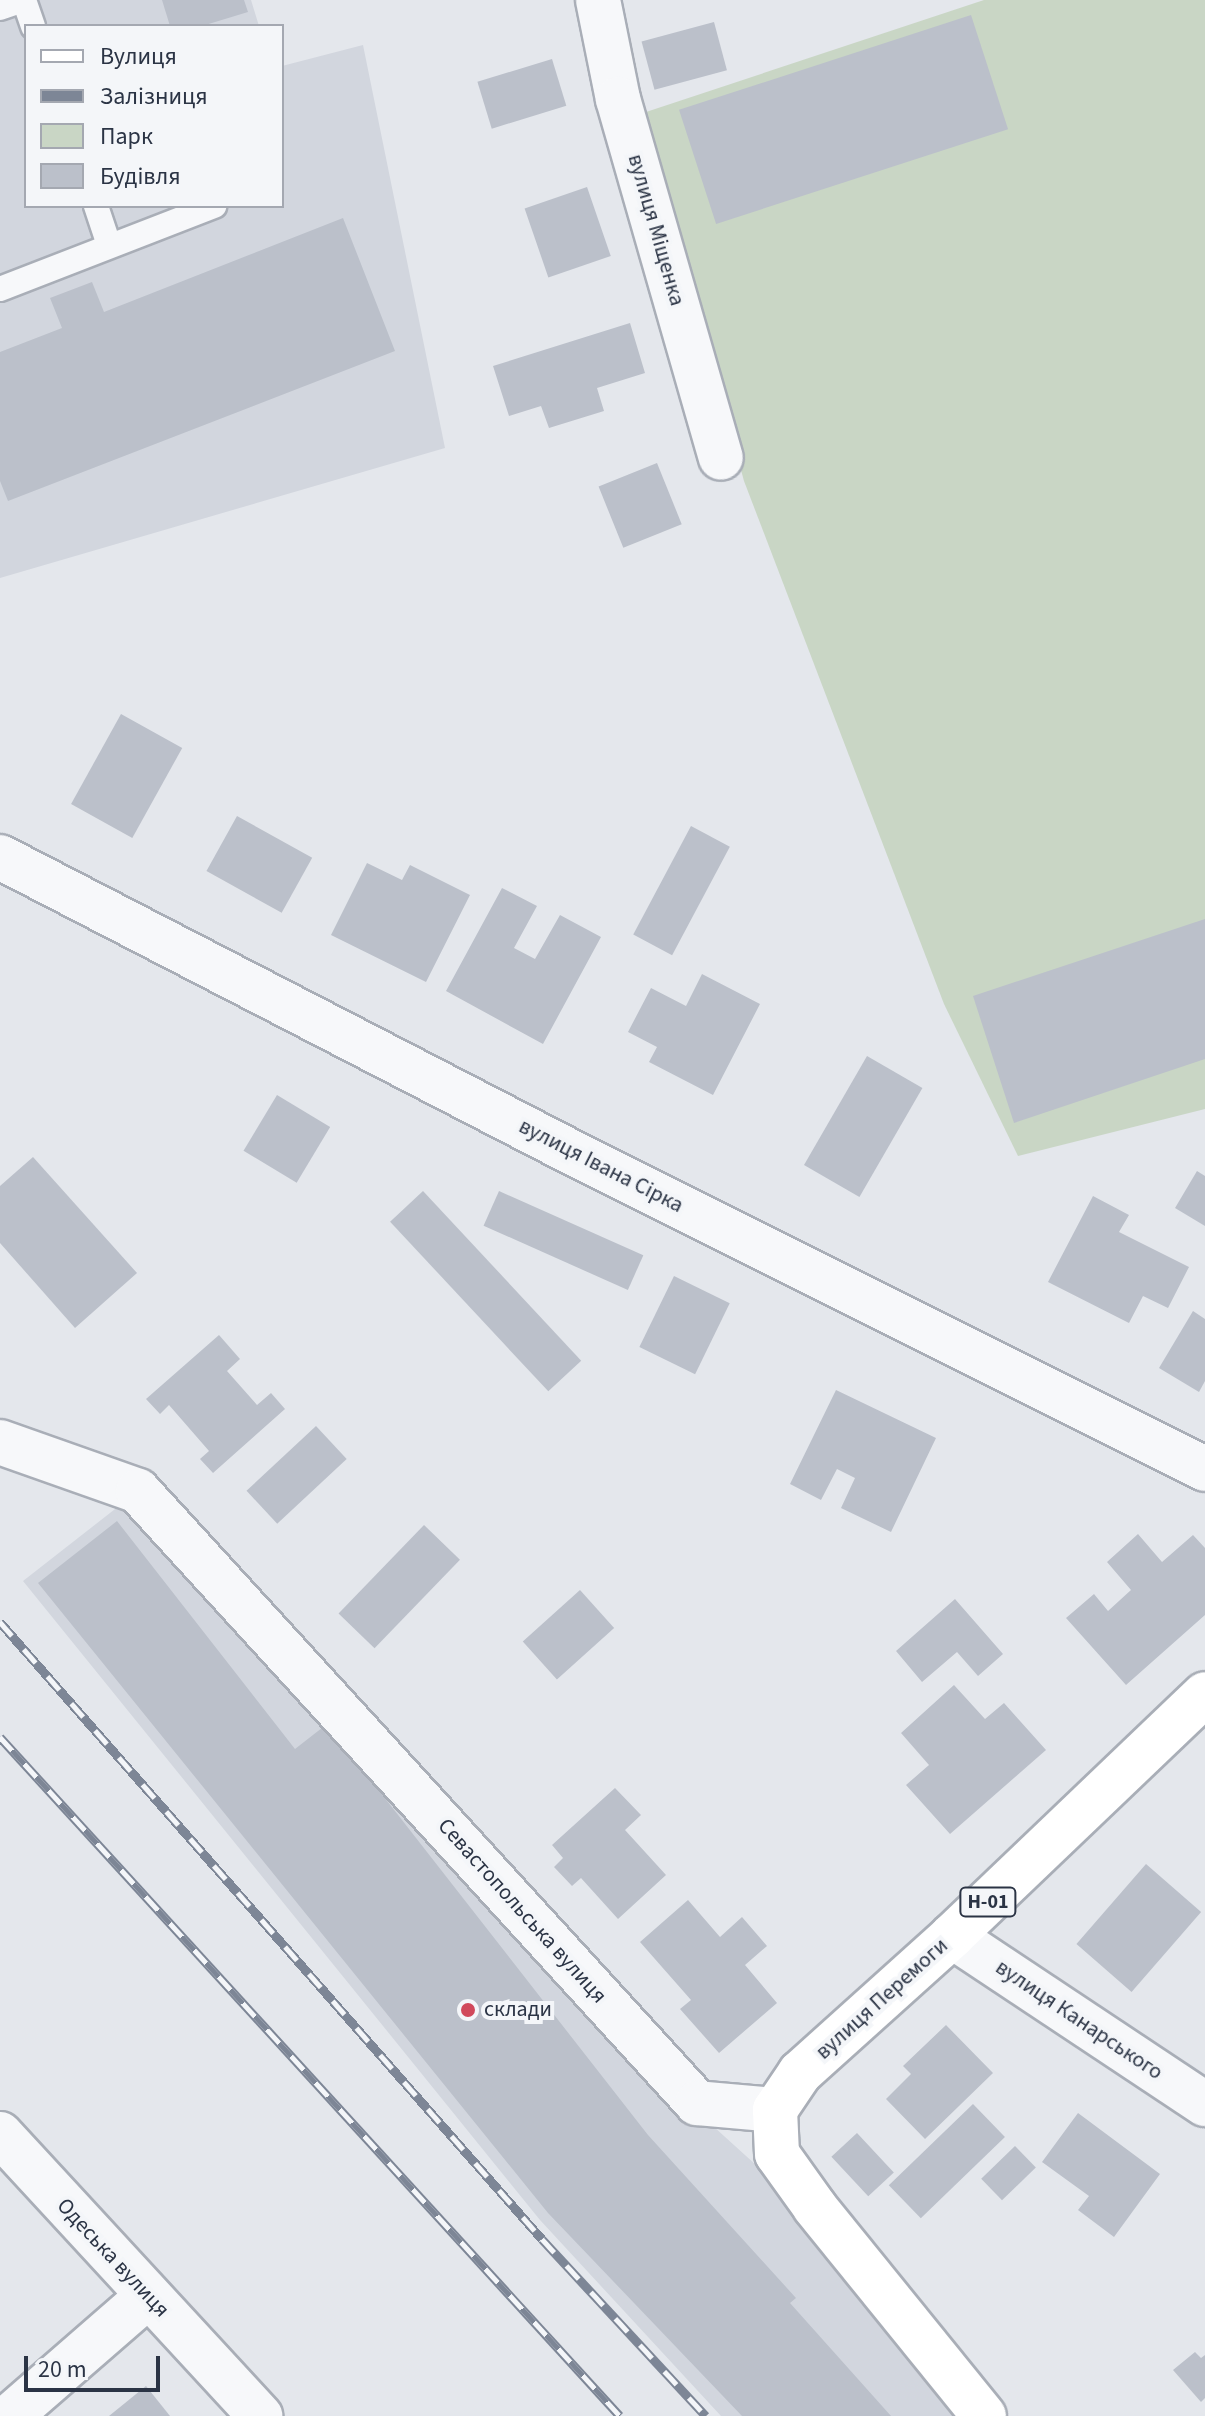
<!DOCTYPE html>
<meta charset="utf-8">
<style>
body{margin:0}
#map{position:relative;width:1205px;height:2416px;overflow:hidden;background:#e4e7ec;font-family:"Source Sans 3",sans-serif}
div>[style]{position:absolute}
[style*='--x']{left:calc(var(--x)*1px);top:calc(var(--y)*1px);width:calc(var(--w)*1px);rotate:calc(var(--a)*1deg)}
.built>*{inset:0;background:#d2d6de}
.green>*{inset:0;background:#c9d6c5}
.building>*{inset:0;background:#bbc0ca;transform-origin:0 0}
.roads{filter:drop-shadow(2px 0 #a9aeb7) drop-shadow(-2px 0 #a9aeb7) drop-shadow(0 2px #a9aeb7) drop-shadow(0 -2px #a9aeb7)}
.service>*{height:24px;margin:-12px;padding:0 12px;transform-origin:12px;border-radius:12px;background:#f7f8fa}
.minor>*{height:44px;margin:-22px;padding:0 22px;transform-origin:22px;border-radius:22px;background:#f7f8fa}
.primary>*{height:44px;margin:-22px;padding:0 22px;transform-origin:22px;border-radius:22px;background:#fff}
.rail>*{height:9px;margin-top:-4.5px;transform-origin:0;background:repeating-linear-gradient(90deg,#f4f6f9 0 18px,#7d8696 0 36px);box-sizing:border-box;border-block:2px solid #7d8696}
.dots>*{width:22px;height:22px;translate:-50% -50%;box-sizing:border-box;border:4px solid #f4f6f9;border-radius:50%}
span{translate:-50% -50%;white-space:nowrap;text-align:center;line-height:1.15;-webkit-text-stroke:8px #f4f6f9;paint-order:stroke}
.shield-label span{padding:2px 6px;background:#f4f6f9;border:2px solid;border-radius:6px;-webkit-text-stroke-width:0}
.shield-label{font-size:20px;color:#2b3445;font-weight:700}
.street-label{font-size:22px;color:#2b3445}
.poi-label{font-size:22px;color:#2b3445}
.left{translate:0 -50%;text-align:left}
.legend{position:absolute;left:24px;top:24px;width:260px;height:184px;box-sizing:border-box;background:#f4f6f9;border:2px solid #a4a8b1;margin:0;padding:10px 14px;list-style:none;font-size:24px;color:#2b3445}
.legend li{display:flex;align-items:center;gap:16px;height:40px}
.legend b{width:40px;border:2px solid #a4a8b1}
.scale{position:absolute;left:24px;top:2356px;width:136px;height:36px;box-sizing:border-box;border:4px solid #2b3445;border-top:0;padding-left:10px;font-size:24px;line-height:28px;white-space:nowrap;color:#2b3445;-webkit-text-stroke:6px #f4f6f9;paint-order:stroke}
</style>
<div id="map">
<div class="built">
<i style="clip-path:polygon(0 0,251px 0,259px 26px,26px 26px,26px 206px,282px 206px,282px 66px,363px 45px,445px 448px,0 578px)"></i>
<i style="clip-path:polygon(133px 1495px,692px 2107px,808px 2212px,974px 2416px,721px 2416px,540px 2220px,23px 1581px)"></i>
</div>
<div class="green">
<i style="clip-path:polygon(984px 0,1205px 0,1205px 1109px,1018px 1156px,944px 1004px,744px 481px,643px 113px)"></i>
</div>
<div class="building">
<i style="clip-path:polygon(162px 0,244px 0,248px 12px,202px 26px,170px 26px)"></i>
<i style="left:971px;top:15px;width:120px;height:307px;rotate:72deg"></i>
<i style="left:714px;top:22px;width:50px;height:75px;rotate:75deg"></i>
<i style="left:552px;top:59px;width:49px;height:78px;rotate:73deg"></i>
<i style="left:587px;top:187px;width:73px;height:66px;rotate:71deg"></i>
<i style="clip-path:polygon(343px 218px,395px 351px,8px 501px,0 481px,0 352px,62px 328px,50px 298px,92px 282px,104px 312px)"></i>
<i style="clip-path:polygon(630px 323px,645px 373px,597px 388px,604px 411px,549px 428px,541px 406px,509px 416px,493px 366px)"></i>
<i style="left:657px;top:463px;width:66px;height:63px;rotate:68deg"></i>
<i style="left:121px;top:714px;width:70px;height:103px;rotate:29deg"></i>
<i style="left:237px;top:816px;width:86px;height:63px;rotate:29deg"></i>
<i style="left:691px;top:826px;width:44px;height:123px;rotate:28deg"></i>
<i style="clip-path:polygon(367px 863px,402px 880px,410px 865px,470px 895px,426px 982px,331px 935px)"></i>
<i style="clip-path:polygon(502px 888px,537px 906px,514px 948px,535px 959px,560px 915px,601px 937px,543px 1044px,446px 991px)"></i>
<i style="clip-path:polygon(1205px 919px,1205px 1059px,1014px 1123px,973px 996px)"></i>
<i style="clip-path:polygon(702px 974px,760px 1004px,713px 1095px,649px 1062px,657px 1047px,628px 1032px,651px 988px,686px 1006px)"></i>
<i style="left:867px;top:1056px;width:64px;height:126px;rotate:30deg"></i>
<i style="left:277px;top:1095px;width:62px;height:65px;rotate:31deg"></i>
<i style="clip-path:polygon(33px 1157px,137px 1273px,75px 1328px,0 1243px,0 1186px)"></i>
<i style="clip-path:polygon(1197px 1171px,1205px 1176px,1205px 1226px,1175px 1208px)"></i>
<i style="left:423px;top:1191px;width:232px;height:45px;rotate:47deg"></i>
<i style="left:499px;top:1191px;width:158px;height:38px;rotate:24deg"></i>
<i style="clip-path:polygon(1093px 1196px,1129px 1215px,1119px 1232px,1189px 1267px,1168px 1308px,1143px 1296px,1129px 1323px,1048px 1282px)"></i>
<i style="left:674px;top:1276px;width:62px;height:79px;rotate:26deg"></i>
<i style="clip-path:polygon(1193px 1311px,1205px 1319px,1205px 1381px,1199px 1392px,1159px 1368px)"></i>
<i style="clip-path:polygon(219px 1335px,240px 1359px,227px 1371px,257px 1405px,271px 1393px,285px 1409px,213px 1473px,200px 1459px,209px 1451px,169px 1405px,160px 1414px,146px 1399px)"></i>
<i style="clip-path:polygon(836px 1390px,936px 1438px,891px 1532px,841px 1508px,855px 1478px,837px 1469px,821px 1500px,790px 1484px)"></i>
<i style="left:316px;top:1426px;width:45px;height:95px;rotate:47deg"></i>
<i style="clip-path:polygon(117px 1521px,295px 1749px,327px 1724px,648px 2135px,796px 2298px,790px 2303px,891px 2416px,742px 2416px,548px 2213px,38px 1583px)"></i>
<i style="left:424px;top:1525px;width:50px;height:123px;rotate:44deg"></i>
<i style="clip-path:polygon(1138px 1534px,1162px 1562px,1193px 1535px,1205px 1548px,1205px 1615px,1126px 1685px,1066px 1618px,1094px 1594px,1108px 1611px,1131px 1590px,1107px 1562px)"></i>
<i style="left:580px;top:1590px;width:51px;height:77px;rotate:48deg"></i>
<i style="clip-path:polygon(955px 1599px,1003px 1654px,978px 1676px,957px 1652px,922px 1682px,896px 1651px)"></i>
<i style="clip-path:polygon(954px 1685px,985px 1719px,1004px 1703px,1046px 1750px,950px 1834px,906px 1785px,929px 1765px,901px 1733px)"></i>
<i style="clip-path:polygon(615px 1788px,641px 1815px,625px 1830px,666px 1875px,618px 1919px,581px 1878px,572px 1886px,554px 1867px,563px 1858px,552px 1845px)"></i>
<i style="left:1146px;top:1864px;width:73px;height:106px;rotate:41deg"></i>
<i style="clip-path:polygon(688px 1900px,720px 1937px,742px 1917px,767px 1946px,745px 1965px,777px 2003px,719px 2053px,680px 2009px,691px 2000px,640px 1942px)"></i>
<i style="clip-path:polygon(946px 2025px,993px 2073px,925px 2139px,886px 2099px,911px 2074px,903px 2066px)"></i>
<i style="left:973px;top:2104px;width:46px;height:117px;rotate:46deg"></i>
<i style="clip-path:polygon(1078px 2113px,1160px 2174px,1114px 2237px,1078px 2210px,1089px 2196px,1042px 2162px)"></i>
<i style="left:857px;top:2133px;width:54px;height:35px;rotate:47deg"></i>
<i style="left:1015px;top:2146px;width:30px;height:47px;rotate:46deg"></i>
<i style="clip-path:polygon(1195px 2352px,1201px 2358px,1205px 2355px,1205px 2398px,1201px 2402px,1173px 2370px)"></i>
<i style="clip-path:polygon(146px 2386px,170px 2416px,109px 2416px)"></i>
</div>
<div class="roads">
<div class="service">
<i style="--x:24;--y:0;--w:28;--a:71"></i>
<i style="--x:0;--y:8;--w:24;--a:-19"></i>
<i style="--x:96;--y:206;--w:41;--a:71.6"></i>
<i style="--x:0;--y:289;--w:230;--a:-21.2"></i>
</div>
<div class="minor">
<i style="--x:598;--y:0;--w:101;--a:78.6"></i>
<i style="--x:618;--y:99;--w:373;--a:74"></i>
<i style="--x:0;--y:857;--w:647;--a:27.32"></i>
<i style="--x:575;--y:1154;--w:704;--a:26.57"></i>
<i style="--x:0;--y:1442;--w:146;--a:19.5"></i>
<i style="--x:138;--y:1491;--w:829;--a:47.59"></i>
<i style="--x:697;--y:2103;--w:78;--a:5.1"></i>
<i style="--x:952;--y:1936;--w:304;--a:33.6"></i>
<i style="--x:0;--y:2134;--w:384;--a:47.3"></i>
<i style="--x:10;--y:2416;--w:183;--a:-41"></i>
</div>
<div class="primary">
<i style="--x:984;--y:2416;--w:269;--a:-129"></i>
<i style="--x:815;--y:2207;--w:65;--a:-125.6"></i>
<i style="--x:777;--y:2154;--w:44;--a:-92.6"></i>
<i style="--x:775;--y:2110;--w:45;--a:-56"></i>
<i style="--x:800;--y:2073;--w:205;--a:-42"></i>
<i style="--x:952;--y:1936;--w:350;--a:-43.7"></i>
</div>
</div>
<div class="rail">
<i style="--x:0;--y:1622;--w:821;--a:48.7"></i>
<i style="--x:542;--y:2239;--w:241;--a:47.2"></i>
<i style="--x:0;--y:1737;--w:919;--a:47.6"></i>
</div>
<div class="dots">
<i style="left:468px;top:2010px;background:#d1495b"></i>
</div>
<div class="shield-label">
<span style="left:988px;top:1902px">Н-01</span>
</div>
<div class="street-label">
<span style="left:656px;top:230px;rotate:74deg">вулиця Міщенка</span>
<span style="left:601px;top:1166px;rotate:27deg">вулиця Івана Сірка</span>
<span style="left:522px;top:1911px;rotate:48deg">Севастопольська вулиця</span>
<span style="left:882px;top:1999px;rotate:-42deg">вулиця Перемоги</span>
<span style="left:1079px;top:2020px;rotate:34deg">вулиця Канарського</span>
<span style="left:113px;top:2258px;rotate:47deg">Одеська вулиця</span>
</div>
<div class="poi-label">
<span class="left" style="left:484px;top:2010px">склади</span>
</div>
<ul class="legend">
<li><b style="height:10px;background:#fff"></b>Вулиця</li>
<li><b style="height:10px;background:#7d8696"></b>Залізниця</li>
<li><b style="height:22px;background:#c9d6c5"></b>Парк</li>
<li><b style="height:22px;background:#bbc0ca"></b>Будівля</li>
</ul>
<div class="scale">20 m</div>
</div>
